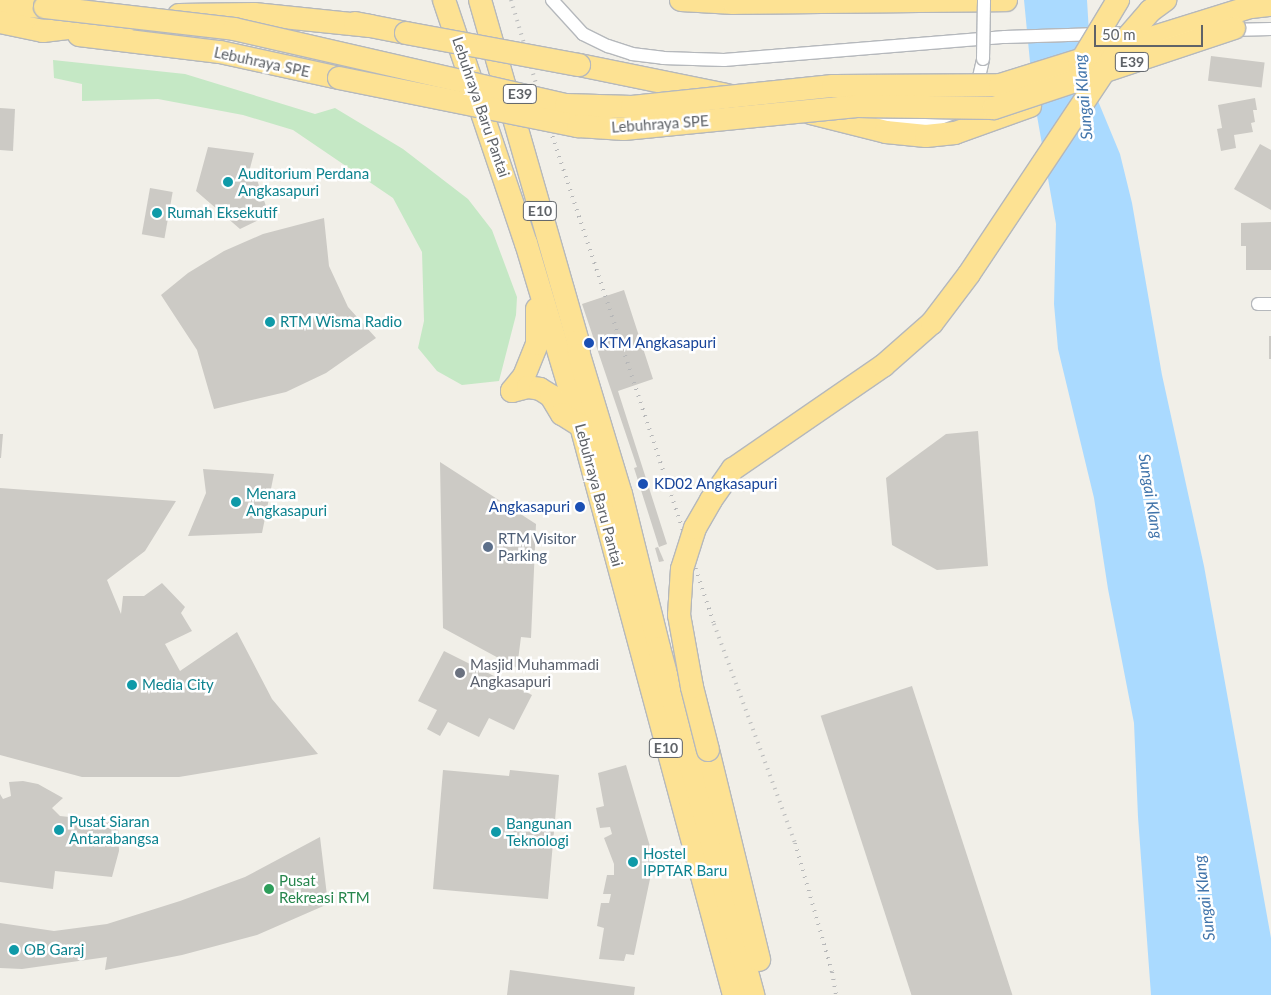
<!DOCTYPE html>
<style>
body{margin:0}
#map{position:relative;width:1271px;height:995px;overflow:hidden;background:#f1efe8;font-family:Lato,sans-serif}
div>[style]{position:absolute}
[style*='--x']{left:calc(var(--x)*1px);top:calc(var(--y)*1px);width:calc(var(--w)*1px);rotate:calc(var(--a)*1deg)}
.green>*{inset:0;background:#c5e8c5}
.water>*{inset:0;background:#aadaff}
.building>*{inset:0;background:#cccac5;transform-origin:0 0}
.roads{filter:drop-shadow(1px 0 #b5b8bc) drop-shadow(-1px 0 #b5b8bc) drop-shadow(0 1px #b5b8bc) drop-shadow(0 -1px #b5b8bc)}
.street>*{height:12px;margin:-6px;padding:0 6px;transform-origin:6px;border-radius:6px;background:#fff}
.highway>*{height:22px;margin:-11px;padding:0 11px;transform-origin:11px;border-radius:11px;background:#fde293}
.rail>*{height:4px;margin-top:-2px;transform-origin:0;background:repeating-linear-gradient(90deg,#b6b7b8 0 1px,transparent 0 7px)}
.bridges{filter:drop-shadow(1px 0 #b5b8bc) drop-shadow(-1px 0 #b5b8bc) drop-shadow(0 1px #b5b8bc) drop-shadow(0 -1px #b5b8bc)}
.street-bridge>*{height:12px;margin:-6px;padding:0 6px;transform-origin:6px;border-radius:6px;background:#fff}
.highway-bridge>*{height:22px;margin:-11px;padding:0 11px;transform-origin:11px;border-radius:11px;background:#fde293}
.dots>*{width:14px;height:14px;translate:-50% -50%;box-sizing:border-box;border:2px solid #fff;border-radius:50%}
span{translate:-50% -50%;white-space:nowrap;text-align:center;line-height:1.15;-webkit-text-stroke:5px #fff;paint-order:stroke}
.shield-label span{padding:1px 4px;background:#fff;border:1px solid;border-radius:4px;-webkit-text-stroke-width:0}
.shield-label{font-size:14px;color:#5f6368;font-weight:700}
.street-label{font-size:15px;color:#5f6368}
.culture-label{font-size:15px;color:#0d838f}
.left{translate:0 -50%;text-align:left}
.transit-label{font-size:15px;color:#164399}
.right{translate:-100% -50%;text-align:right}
.service-label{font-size:15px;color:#4e5e75}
.worship-label{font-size:15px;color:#5b616d}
.leisure-label{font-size:15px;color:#27864d}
.water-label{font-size:16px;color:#4174aa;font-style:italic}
.scale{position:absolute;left:1094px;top:25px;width:109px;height:22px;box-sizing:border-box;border:2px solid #5f6368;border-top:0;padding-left:6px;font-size:15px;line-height:18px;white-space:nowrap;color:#5f6368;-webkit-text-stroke:4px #fff;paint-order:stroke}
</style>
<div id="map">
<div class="green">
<i style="clip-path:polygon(53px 60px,185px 74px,315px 114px,335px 108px,403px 149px,468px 199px,492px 230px,517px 297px,516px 315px,499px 381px,462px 385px,437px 371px,418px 348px,424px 321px,422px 252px,393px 198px,293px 130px,243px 115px,158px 99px,82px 101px,82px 84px,54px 78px)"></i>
</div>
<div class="water">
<i style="clip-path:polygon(1024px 0,1087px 0,1091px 66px,1098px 101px,1120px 154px,1132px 203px,1162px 375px,1204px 566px,1271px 938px,1271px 995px,1151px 995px,1138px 817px,1134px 723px,1108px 589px,1094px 498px,1058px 349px,1054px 304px,1056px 224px,1033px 93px)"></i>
</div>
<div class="building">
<i style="left:1211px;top:56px;width:54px;height:25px;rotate:7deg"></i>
<i style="clip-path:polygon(1255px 98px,1257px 110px,1253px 110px,1255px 122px,1251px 123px,1253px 132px,1234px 135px,1236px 148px,1221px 151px,1217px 129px,1222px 128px,1218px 105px)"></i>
<i style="clip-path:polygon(0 108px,15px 109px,13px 151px,0 150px)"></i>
<i style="clip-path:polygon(1260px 144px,1271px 150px,1271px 210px,1234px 189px)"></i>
<i style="clip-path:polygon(208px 147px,254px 153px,249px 172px,255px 174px,269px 215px,240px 229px,196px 191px)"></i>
<i style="left:150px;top:188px;width:23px;height:47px;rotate:10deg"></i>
<i style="clip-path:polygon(324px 218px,329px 266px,348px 307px,376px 338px,326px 373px,286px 392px,214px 409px,197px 350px,161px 295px,188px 273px,224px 251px,263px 234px)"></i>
<i style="clip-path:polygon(1271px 222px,1271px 270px,1246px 270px,1246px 246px,1241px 246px,1241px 223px)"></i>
<i style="clip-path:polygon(624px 290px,653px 379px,618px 391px,667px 544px,659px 547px,634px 468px,637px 467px,582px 304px)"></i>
<i style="left:1269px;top:336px;width:2px;height:23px"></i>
<i style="clip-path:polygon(978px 431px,988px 566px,937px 570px,892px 545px,886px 478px,946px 434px)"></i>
<i style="clip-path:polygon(0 434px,3px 434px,1px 458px,0 458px)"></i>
<i style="clip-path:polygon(440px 462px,536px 524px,531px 638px,521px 637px,517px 668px,443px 628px)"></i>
<i style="clip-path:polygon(203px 469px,274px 474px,262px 533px,188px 536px,206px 493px)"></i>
<i style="clip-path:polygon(0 488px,176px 501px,145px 551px,107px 580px,121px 614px,123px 596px,144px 596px,162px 583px,185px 607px,181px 613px,192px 631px,165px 644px,180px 671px,237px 632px,272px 699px,318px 754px,179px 777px,82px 777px,0 755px)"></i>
<i style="clip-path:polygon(658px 547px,664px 561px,659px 562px,655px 548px)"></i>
<i style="clip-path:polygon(444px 651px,532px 695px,514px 730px,489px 718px,479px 737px,448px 722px,440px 736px,427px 729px,437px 710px,418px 701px)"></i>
<i style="left:912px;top:686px;width:326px;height:96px;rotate:72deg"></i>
<i style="clip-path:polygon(626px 765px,654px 860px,634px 955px,626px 954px,624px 961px,599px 959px,604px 928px,597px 926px,601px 903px,609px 903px,611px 894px,603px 894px,607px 875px,614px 875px,614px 864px,604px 838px,612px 834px,610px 827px,600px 828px,596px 808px,604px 806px,598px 773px)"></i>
<i style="clip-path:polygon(443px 770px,509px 776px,510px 770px,559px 775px,548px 899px,433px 889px)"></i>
<i style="clip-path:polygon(23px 781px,38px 784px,63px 798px,52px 808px,60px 816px,118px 822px,119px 851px,112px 877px,55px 871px,53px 889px,0 882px,0 794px,3px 799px,11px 796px,9px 782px)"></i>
<i style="clip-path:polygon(320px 837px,328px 904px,257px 935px,182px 955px,105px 970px,107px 957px,22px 969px,0 968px,0 923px,54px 931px,107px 924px,180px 901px,245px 877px)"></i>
<i style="clip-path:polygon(510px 970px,635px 987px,634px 995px,507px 995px)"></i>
</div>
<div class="roads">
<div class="street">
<i style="--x:552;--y:0;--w:46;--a:47.6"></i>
<i style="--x:583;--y:34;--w:28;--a:26"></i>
<i style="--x:608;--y:46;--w:25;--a:18"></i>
<i style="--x:632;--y:54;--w:31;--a:7"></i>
<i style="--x:663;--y:58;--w:61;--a:1.9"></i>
<i style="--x:724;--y:60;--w:282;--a:-4.7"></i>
<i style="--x:1005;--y:37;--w:126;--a:-1.8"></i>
<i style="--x:1229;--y:30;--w:42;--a:-1.4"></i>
<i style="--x:976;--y:90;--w:32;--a:-77"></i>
<i style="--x:880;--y:121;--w:58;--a:-2"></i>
<i style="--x:938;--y:119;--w:17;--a:-21"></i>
<i style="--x:1258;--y:304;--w:13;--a:0"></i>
</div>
<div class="highway">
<i style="--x:444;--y:0;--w:256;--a:71.4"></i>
<i style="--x:526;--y:243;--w:191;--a:73.3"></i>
<i style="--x:581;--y:426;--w:589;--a:74.95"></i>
<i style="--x:480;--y:0;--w:356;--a:74"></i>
<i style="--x:578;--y:342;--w:13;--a:86"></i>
<i style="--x:579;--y:355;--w:145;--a:73.2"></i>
<i style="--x:621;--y:494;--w:159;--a:76.1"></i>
<i style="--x:659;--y:648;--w:360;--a:74.8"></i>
<i style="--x:681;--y:0;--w:53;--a:3.2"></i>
<i style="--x:734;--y:3;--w:272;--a:-0.6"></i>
<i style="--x:0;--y:5;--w:45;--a:2.5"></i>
<i style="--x:179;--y:15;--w:75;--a:-0.8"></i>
<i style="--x:254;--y:14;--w:117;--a:5.9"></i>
<i style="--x:0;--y:22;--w:44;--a:11.8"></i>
<i style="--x:43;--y:31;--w:85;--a:-6.8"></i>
<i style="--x:355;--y:23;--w:52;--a:11.1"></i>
<i style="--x:79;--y:35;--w:142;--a:6.9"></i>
<i style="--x:220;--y:52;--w:122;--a:12.3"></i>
<i style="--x:579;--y:65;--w:150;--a:11.5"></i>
<i style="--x:811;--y:113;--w:77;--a:14.2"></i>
<i style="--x:886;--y:132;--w:40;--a:5.7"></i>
<i style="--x:926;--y:136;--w:29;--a:-6"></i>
<i style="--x:955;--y:133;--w:80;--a:-19.8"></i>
<i style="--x:512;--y:391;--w:19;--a:-51"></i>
<i style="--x:524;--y:376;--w:35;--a:-68"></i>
<i style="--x:537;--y:344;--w:35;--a:-90"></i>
<i style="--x:512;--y:391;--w:16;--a:-14"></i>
<i style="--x:528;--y:387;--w:12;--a:9"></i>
<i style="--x:540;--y:389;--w:13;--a:32"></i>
<i style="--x:551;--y:396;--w:21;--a:59"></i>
<i style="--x:562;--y:414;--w:22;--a:32"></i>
<i style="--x:708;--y:750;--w:216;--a:76.3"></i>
</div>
</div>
<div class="rail">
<i style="--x:511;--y:0;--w:128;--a:73.3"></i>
<i style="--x:548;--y:123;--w:528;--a:71.67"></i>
<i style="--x:714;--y:624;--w:233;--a:69.7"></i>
<i style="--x:795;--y:843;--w:134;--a:74"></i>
<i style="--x:832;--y:972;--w:23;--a:80"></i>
</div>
<div class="bridges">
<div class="street-bridge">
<i style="--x:983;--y:59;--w:59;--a:-89"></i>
</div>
<div class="highway-bridge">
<i style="--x:45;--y:7;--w:190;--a:6.6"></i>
<i style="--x:234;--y:29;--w:341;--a:12.9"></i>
<i style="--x:566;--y:105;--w:66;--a:1.7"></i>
<i style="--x:632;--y:107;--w:202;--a:-6"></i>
<i style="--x:833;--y:86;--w:167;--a:-0.3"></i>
<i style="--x:1000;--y:85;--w:263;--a:-17.3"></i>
<i style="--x:1251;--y:7;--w:20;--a:-6"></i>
<i style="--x:406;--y:33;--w:176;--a:10.5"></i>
<i style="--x:1079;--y:65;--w:76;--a:-59"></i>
<i style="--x:339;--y:78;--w:244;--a:11.4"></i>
<i style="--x:578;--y:126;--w:46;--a:3.7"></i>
<i style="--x:624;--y:129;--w:234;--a:-5.6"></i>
<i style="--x:857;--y:106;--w:137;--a:0.8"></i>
<i style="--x:994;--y:108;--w:253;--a:-18.4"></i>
<i style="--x:708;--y:750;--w:65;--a:-104.3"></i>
<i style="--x:692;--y:687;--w:73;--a:-100.2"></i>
<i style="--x:679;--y:615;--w:46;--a:-86.3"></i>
<i style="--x:682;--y:569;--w:43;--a:-72.4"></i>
<i style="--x:695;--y:528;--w:32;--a:-60"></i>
<i style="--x:711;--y:500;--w:38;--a:-55"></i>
<i style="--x:733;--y:469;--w:182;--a:-34.5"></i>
<i style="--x:883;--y:366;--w:65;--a:-41.3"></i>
<i style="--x:932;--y:323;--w:61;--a:-52.9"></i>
<i style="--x:969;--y:274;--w:281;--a:-56.3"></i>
<i style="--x:1125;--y:40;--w:38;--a:-49"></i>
<i style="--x:1150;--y:11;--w:19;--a:-36"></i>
</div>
</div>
<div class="dots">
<i style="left:228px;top:182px;background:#0f9aa8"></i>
<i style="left:157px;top:213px;background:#0f9aa8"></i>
<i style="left:270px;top:322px;background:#0f9aa8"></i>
<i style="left:589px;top:343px;background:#1a4fb4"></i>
<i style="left:643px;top:484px;background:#1a4fb4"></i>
<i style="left:236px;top:502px;background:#0f9aa8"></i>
<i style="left:580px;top:507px;background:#1a4fb4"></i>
<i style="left:488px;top:547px;background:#5c6f8a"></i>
<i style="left:460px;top:673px;background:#6b7280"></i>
<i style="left:132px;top:685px;background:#0f9aa8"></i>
<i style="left:59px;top:830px;background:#0f9aa8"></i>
<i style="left:496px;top:832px;background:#0f9aa8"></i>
<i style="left:633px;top:862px;background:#0f9aa8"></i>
<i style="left:269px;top:889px;background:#2e9e5b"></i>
<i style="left:14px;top:950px;background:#0f9aa8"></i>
</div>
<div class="shield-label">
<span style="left:1132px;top:62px">E39</span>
<span style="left:520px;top:94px">E39</span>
<span style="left:540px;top:211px">E10</span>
<span style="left:666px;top:748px">E10</span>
</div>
<div class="street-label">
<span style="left:262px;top:62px;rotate:12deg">Lebuhraya SPE</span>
<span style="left:481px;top:107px;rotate:71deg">Lebuhraya Baru Pantai</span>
<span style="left:660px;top:124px;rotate:-4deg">Lebuhraya SPE</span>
<span style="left:599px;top:495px;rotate:75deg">Lebuhraya Baru Pantai</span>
</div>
<div class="culture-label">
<span class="left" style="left:238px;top:182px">Auditorium Perdana<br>Angkasapuri</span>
<span class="left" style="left:167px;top:213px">Rumah Eksekutif</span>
<span class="left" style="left:280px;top:322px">RTM Wisma Radio</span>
<span class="left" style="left:246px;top:502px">Menara<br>Angkasapuri</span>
<span class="left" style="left:142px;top:685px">Media City</span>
<span class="left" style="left:69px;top:830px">Pusat Siaran<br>Antarabangsa</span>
<span class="left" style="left:506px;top:832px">Bangunan<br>Teknologi</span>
<span class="left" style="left:643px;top:862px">Hostel<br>IPPTAR Baru</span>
<span class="left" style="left:24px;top:950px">OB Garaj</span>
</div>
<div class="transit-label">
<span class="left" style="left:599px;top:343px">KTM Angkasapuri</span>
<span class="left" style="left:654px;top:484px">KD02 Angkasapuri</span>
<span class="right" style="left:570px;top:507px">Angkasapuri</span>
</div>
<div class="service-label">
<span class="left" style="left:498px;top:547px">RTM Visitor<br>Parking</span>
</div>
<div class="worship-label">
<span class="left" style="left:470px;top:673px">Masjid Muhammadi<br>Angkasapuri</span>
</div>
<div class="leisure-label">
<span class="left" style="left:279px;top:889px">Pusat<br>Rekreasi RTM</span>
</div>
<div class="water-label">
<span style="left:1083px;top:97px;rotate:-95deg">Sungai Klang</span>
<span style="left:1151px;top:496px;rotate:81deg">Sungai Klang</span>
<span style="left:1204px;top:898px;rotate:-97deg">Sungai Klang</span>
</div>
<div class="scale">50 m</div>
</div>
